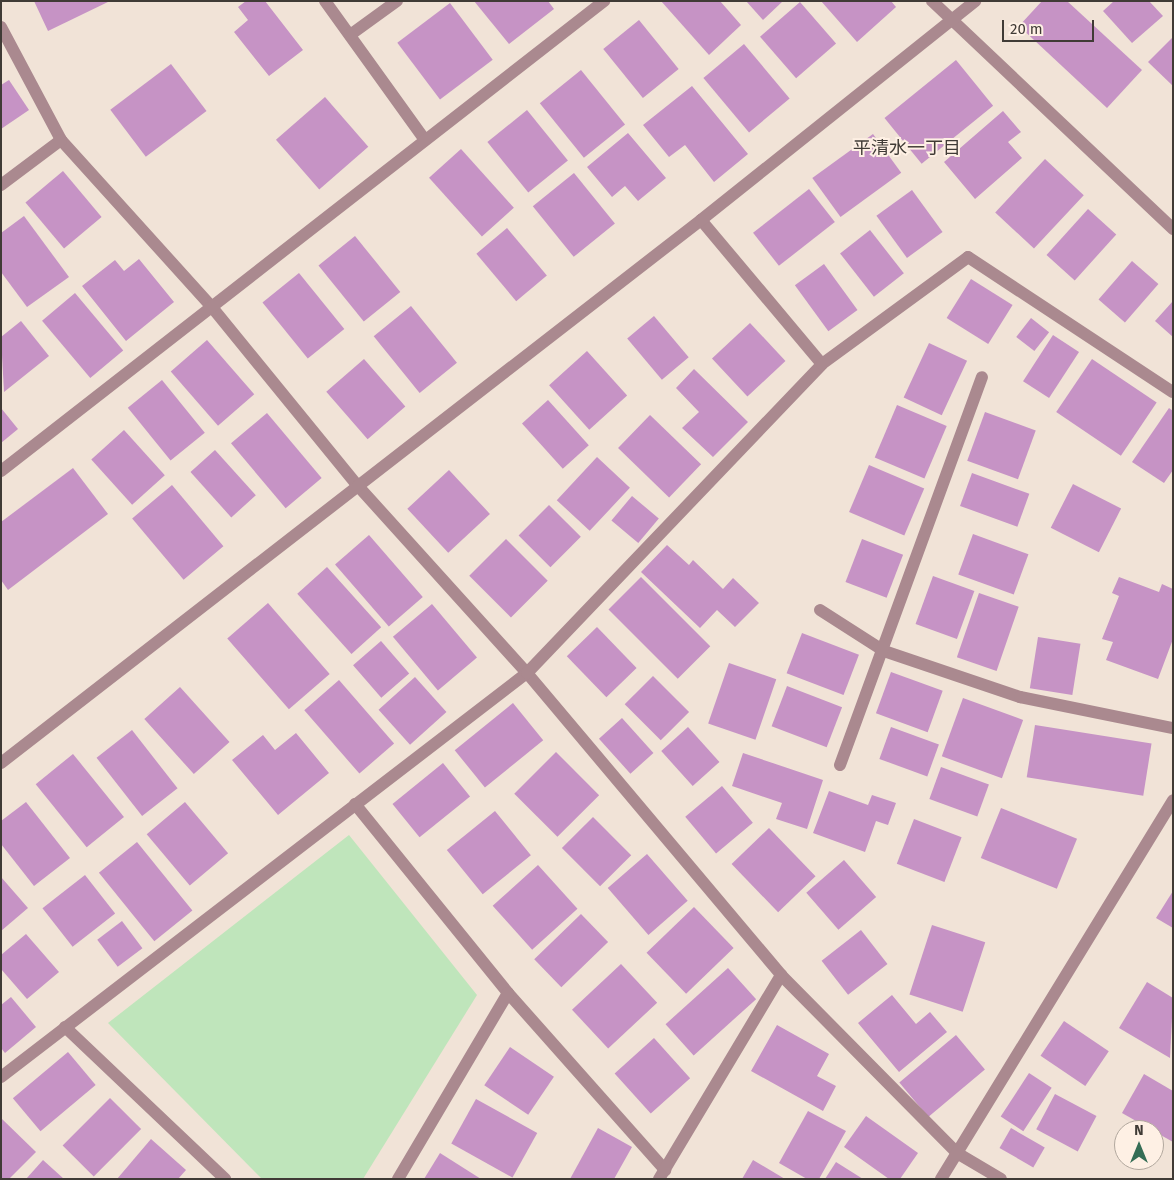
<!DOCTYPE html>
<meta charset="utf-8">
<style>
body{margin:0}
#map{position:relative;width:1174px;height:1180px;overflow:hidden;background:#f1e3d7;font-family:"Fira Sans","Noto Sans JP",sans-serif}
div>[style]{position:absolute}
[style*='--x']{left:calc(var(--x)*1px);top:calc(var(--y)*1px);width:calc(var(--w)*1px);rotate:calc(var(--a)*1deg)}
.green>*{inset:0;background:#bfe5bb}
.building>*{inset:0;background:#c693c5;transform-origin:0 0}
.minor>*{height:12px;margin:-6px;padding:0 6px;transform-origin:6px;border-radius:6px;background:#aa898f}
span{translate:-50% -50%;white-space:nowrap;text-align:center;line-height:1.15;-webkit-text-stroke:4px #fef0e4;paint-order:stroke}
.neighbourhood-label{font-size:18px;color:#403b36}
.frame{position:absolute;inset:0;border:2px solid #403b36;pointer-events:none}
.north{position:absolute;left:1114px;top:1120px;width:50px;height:50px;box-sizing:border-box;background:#fef0e4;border:1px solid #b2a89e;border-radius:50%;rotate:0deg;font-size:14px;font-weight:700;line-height:20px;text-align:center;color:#403b36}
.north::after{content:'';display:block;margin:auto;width:18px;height:22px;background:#356d55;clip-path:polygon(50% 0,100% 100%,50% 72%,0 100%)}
.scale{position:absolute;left:1002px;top:20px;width:92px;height:22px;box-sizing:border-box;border:2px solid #403b36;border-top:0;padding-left:6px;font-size:15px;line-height:18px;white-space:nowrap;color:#403b36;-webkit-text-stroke:4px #fef0e4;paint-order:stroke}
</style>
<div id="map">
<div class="green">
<i style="clip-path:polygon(349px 835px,477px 995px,363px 1179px,262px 1179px,108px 1023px)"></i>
</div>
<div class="building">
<i style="clip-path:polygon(34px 1px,110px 1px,48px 31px)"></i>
<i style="clip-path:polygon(246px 1px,265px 1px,303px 50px,269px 76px,234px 32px,248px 20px,238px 7px)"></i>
<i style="clip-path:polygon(474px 1px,548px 1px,554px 9px,509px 44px)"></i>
<i style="clip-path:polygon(661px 1px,720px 1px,741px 25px,709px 55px)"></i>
<i style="clip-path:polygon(746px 1px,783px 1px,763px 20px)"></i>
<i style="clip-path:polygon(821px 1px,891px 1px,896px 7px,857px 42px)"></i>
<i style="clip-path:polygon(1042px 1px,1067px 1px,1142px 70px,1107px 108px,1019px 26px)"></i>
<i style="clip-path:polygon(1114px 1px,1149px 1px,1163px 16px,1132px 43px,1103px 11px)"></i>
<i style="left:800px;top:2px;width:55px;height:53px;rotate:49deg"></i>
<i style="left:450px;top:3px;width:71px;height:66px;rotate:53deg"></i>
<i style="left:639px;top:20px;width:63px;height:46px;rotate:51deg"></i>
<i style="clip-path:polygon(1173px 37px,1173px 86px,1148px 62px)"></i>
<i style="left:744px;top:44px;width:71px;height:53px;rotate:50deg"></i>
<i style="left:956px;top:60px;width:59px;height:92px;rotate:51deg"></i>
<i style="left:171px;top:64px;width:59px;height:76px;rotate:53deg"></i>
<i style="left:581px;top:70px;width:70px;height:53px;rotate:51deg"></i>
<i style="clip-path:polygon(9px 80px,29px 110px,1px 129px,1px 85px)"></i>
<i style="clip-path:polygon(692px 86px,748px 154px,714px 182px,685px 145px,669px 157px,643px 125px)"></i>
<i style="left:325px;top:97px;width:66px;height:65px;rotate:49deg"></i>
<i style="left:527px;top:110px;width:65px;height:51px;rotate:51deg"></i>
<i style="clip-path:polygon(1003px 111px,1021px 132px,1008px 142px,1022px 158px,975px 199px,944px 162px)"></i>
<i style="clip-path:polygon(628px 133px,666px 178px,638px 201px,625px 186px,612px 197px,587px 167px)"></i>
<i style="left:873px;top:134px;width:48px;height:75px;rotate:54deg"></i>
<i style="left:461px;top:149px;width:79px;height:43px;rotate:48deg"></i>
<i style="left:1045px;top:159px;width:53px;height:73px;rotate:43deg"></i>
<i style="left:63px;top:171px;width:60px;height:49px;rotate:50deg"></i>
<i style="left:574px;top:173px;width:65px;height:53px;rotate:51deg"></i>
<i style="left:809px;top:189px;width:42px;height:71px;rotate:52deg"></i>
<i style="left:912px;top:190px;width:52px;height:44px;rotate:54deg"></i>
<i style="left:1088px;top:209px;width:38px;height:62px;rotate:42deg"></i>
<i style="clip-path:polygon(24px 216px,69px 277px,27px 307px,1px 272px,1px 233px)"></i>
<i style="left:507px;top:228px;width:62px;height:40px;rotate:50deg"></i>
<i style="left:870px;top:230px;width:55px;height:38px;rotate:52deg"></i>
<i style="left:355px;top:236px;width:72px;height:47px;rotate:51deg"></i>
<i style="clip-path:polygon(139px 259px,174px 302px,126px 341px,82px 286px,115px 260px,124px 271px)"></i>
<i style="left:1132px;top:261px;width:35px;height:51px;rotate:41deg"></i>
<i style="left:824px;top:264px;width:57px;height:36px;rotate:54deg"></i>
<i style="left:299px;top:273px;width:72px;height:47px;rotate:51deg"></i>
<i style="left:971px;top:279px;width:49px;height:46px;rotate:32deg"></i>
<i style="left:75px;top:293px;width:75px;height:43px;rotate:50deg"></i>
<i style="clip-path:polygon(1173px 301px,1173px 337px,1155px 321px)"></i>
<i style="left:411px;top:306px;width:73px;height:48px;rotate:51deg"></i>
<i style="left:654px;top:316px;width:54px;height:35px;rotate:50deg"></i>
<i style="left:1031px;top:318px;width:23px;height:24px;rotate:38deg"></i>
<i style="clip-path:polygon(21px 321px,49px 356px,4px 392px,1px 337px)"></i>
<i style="left:750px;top:323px;width:52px;height:52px;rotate:47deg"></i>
<i style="left:1053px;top:335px;width:31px;height:55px;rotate:33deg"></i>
<i style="left:207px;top:340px;width:72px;height:48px;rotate:49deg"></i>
<i style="left:929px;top:343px;width:42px;height:60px;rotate:25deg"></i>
<i style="left:587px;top:351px;width:60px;height:51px;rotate:48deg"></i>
<i style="left:364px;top:359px;width:63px;height:50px;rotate:49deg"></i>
<i style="left:1092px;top:359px;width:78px;height:64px;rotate:34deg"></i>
<i style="clip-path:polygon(694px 369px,748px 422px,713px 457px,682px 428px,699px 412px,676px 388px)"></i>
<i style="left:162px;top:380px;width:68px;height:44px;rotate:51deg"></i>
<i style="left:548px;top:400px;width:61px;height:35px;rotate:48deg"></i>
<i style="left:897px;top:405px;width:54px;height:57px;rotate:23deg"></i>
<i style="clip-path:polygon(1px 408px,18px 429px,1px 443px)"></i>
<i style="clip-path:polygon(1169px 408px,1173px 411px,1173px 470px,1164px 483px,1132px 462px)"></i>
<i style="left:985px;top:412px;width:54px;height:52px;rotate:20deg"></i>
<i style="left:267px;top:413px;width:85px;height:47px;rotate:50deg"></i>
<i style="left:650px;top:415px;width:71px;height:46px;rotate:44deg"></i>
<i style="left:124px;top:430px;width:61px;height:44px;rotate:48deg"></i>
<i style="left:215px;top:450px;width:61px;height:33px;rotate:48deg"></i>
<i style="left:597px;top:457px;width:45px;height:59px;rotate:43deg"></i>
<i style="left:869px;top:465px;width:60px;height:51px;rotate:23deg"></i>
<i style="clip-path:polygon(73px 468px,108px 514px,8px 590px,1px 580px,1px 522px)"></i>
<i style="left:449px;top:470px;width:60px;height:57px;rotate:47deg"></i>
<i style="left:972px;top:473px;width:61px;height:35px;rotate:20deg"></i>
<i style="left:1073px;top:484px;width:54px;height:49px;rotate:27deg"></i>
<i style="left:172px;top:485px;width:80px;height:52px;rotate:50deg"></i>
<i style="left:632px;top:496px;width:35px;height:32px;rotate:40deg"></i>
<i style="left:549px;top:505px;width:45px;height:43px;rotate:45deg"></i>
<i style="left:973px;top:534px;width:59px;height:43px;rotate:20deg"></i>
<i style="left:369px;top:535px;width:82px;height:45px;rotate:49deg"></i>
<i style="left:506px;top:539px;width:59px;height:52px;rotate:45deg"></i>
<i style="left:862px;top:539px;width:44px;height:46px;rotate:21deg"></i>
<i style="clip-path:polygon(667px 545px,689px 565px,693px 560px,723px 589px,733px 578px,759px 603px,735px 627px,717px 610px,700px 628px,641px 572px)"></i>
<i style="left:327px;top:567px;width:81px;height:40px;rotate:48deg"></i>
<i style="left:933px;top:576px;width:44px;height:51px;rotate:20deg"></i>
<i style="left:641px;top:577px;width:98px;height:46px;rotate:45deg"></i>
<i style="clip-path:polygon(1119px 577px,1159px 592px,1162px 584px,1173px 589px,1173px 639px,1158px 679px,1106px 660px,1113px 642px,1102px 639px,1119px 596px,1112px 593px)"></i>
<i style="left:979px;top:593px;width:42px;height:68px;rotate:19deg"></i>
<i style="left:268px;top:603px;width:94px;height:54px;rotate:49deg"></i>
<i style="left:432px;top:604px;width:70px;height:51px;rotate:50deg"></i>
<i style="left:597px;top:627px;width:57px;height:42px;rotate:46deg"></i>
<i style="left:802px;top:633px;width:61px;height:43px;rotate:21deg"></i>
<i style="left:1038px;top:637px;width:43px;height:52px;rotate:9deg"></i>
<i style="left:381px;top:641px;width:43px;height:37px;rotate:49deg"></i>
<i style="left:729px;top:663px;width:50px;height:64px;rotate:19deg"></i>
<i style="left:891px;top:672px;width:55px;height:44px;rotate:20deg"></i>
<i style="left:653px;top:676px;width:51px;height:40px;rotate:45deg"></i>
<i style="left:415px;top:677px;width:47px;height:49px;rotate:48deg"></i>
<i style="left:339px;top:680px;width:84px;height:46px;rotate:49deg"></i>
<i style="left:787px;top:686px;width:59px;height:43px;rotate:21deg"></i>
<i style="left:180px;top:687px;width:74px;height:48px;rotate:48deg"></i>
<i style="left:963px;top:698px;width:64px;height:62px;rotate:20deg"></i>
<i style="left:513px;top:703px;width:48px;height:75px;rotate:51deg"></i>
<i style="left:622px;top:718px;width:47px;height:31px;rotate:48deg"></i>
<i style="left:1035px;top:725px;width:118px;height:53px;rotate:9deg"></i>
<i style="left:688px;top:727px;width:47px;height:36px;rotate:48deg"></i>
<i style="left:891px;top:727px;width:51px;height:34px;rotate:20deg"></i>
<i style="left:132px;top:730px;width:74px;height:45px;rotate:52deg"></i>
<i style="clip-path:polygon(296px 733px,329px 773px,278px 815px,232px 760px,263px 735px,275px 750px)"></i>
<i style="left:556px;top:752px;width:61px;height:59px;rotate:45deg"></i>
<i style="clip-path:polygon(743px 753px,823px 780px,807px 829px,776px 819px,782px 803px,732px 786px)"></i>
<i style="left:73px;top:754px;width:81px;height:48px;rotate:51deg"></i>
<i style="left:443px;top:763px;width:43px;height:65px;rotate:51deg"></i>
<i style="left:941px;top:767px;width:51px;height:34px;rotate:20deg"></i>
<i style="left:722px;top:786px;width:48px;height:48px;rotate:50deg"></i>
<i style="clip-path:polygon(829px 791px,868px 805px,872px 795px,896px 803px,888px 825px,876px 821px,865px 852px,813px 833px)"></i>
<i style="clip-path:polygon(26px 802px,70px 858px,34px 886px,1px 844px,1px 821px)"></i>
<i style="left:185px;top:802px;width:67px;height:50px;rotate:50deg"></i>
<i style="left:1001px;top:808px;width:82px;height:54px;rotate:22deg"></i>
<i style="left:495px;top:811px;width:57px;height:62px;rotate:51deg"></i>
<i style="left:593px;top:817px;width:54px;height:44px;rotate:45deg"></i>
<i style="left:914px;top:819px;width:51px;height:48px;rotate:21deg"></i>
<i style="left:769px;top:828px;width:67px;height:52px;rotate:46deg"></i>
<i style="left:137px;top:842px;width:88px;height:49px;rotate:51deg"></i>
<i style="left:647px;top:854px;width:62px;height:52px;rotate:49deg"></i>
<i style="left:844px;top:860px;width:49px;height:50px;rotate:49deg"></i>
<i style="left:538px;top:865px;width:59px;height:61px;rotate:48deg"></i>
<i style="left:85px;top:875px;width:49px;height:54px;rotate:52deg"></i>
<i style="clip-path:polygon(1px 877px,28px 908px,1px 931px)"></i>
<i style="clip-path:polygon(1173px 891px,1173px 928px,1156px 918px)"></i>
<i style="left:694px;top:907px;width:57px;height:66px;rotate:46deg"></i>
<i style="left:581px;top:914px;width:39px;height:65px;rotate:46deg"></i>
<i style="left:122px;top:921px;width:34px;height:31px;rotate:53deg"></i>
<i style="left:932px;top:925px;width:56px;height:73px;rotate:18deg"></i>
<i style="left:861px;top:930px;width:43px;height:50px;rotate:52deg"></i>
<i style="clip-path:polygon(26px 934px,59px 972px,27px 999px,1px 969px,1px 955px)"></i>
<i style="left:621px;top:964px;width:53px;height:67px;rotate:47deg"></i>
<i style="left:728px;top:968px;width:42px;height:84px;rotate:48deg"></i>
<i style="clip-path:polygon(1147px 982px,1173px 998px,1170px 1058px,1119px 1028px)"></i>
<i style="clip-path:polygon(892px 995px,916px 1024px,930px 1012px,947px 1032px,899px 1072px,858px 1023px)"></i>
<i style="clip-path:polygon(11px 997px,36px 1027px,5px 1053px,1px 1048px,1px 1005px)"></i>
<i style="left:1064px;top:1021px;width:54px;height:42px;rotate:34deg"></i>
<i style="clip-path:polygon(777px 1025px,829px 1054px,817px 1076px,836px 1086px,823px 1111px,751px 1071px)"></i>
<i style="left:956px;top:1035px;width:45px;height:74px;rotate:50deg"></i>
<i style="left:654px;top:1038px;width:54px;height:53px;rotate:48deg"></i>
<i style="left:510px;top:1047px;width:53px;height:46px;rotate:34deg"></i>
<i style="left:68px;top:1052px;width:43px;height:72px;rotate:50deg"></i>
<i style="left:1029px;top:1073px;width:27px;height:52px;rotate:33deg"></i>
<i style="clip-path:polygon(1144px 1074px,1173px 1091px,1173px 1142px,1122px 1113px)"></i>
<i style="left:1055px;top:1094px;width:47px;height:40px;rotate:28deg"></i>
<i style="left:110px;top:1098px;width:44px;height:67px;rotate:45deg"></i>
<i style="left:476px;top:1099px;width:70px;height:51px;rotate:29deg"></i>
<i style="clip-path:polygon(808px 1111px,846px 1131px,819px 1179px,807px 1179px,779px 1163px)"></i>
<i style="clip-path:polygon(866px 1116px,918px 1153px,900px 1179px,889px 1179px,844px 1147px)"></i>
<i style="clip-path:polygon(1px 1118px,36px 1152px,9px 1179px,1px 1179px)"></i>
<i style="clip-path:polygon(598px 1128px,632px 1147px,614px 1179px,570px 1179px)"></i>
<i style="left:1011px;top:1128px;width:39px;height:23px;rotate:30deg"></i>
<i style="clip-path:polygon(151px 1139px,186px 1170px,178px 1179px,117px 1179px)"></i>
<i style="clip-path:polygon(440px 1153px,481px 1179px,424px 1179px)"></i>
<i style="clip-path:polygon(43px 1160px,64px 1179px,26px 1179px)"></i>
<i style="clip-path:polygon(753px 1160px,785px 1179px,742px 1179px)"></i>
<i style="clip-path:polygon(836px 1162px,863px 1179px,825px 1179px)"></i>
</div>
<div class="minor">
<i style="--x:325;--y:1;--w:171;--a:54.3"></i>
<i style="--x:932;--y:1;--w:332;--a:43.4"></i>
<i style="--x:1;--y:27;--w:128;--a:62"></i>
<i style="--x:61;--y:140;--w:224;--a:47.9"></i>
<i style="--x:211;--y:306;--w:232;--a:50.8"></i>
<i style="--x:358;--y:486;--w:252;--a:47.9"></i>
<i style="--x:527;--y:673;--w:395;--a:49.9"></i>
<i style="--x:781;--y:975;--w:250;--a:45.3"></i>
<i style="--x:957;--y:1153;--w:51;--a:30.6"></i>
<i style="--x:350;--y:35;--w:58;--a:-35.9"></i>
<i style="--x:1;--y:185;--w:75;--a:-36.9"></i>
<i style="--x:701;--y:220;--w:188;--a:50"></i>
<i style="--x:1;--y:471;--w:765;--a:-37.93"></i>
<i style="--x:820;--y:610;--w:76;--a:32.6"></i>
<i style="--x:884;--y:651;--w:144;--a:18.7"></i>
<i style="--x:1020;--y:697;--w:156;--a:11.5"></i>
<i style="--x:1;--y:763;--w:886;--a:-37.8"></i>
<i style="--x:701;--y:220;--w:351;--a:-38.6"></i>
<i style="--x:840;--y:765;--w:413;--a:-69.9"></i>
<i style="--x:355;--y:804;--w:243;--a:51"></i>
<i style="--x:508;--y:993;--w:237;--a:48.4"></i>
<i style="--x:65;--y:1027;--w:221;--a:43.5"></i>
<i style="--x:1;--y:1077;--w:663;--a:-37.53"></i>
<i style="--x:527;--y:673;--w:427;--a:-46.3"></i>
<i style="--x:822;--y:364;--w:181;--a:-36.2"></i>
<i style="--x:968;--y:257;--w:245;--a:33.4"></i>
<i style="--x:398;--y:1179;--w:216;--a:-59.4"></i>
<i style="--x:659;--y:1179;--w:238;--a:-59.1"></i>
<i style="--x:941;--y:1179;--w:444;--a:-58.5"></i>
</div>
<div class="neighbourhood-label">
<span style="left:907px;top:148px">平清水一丁目</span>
</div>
<div class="frame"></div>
<div class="north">N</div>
<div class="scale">20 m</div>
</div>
